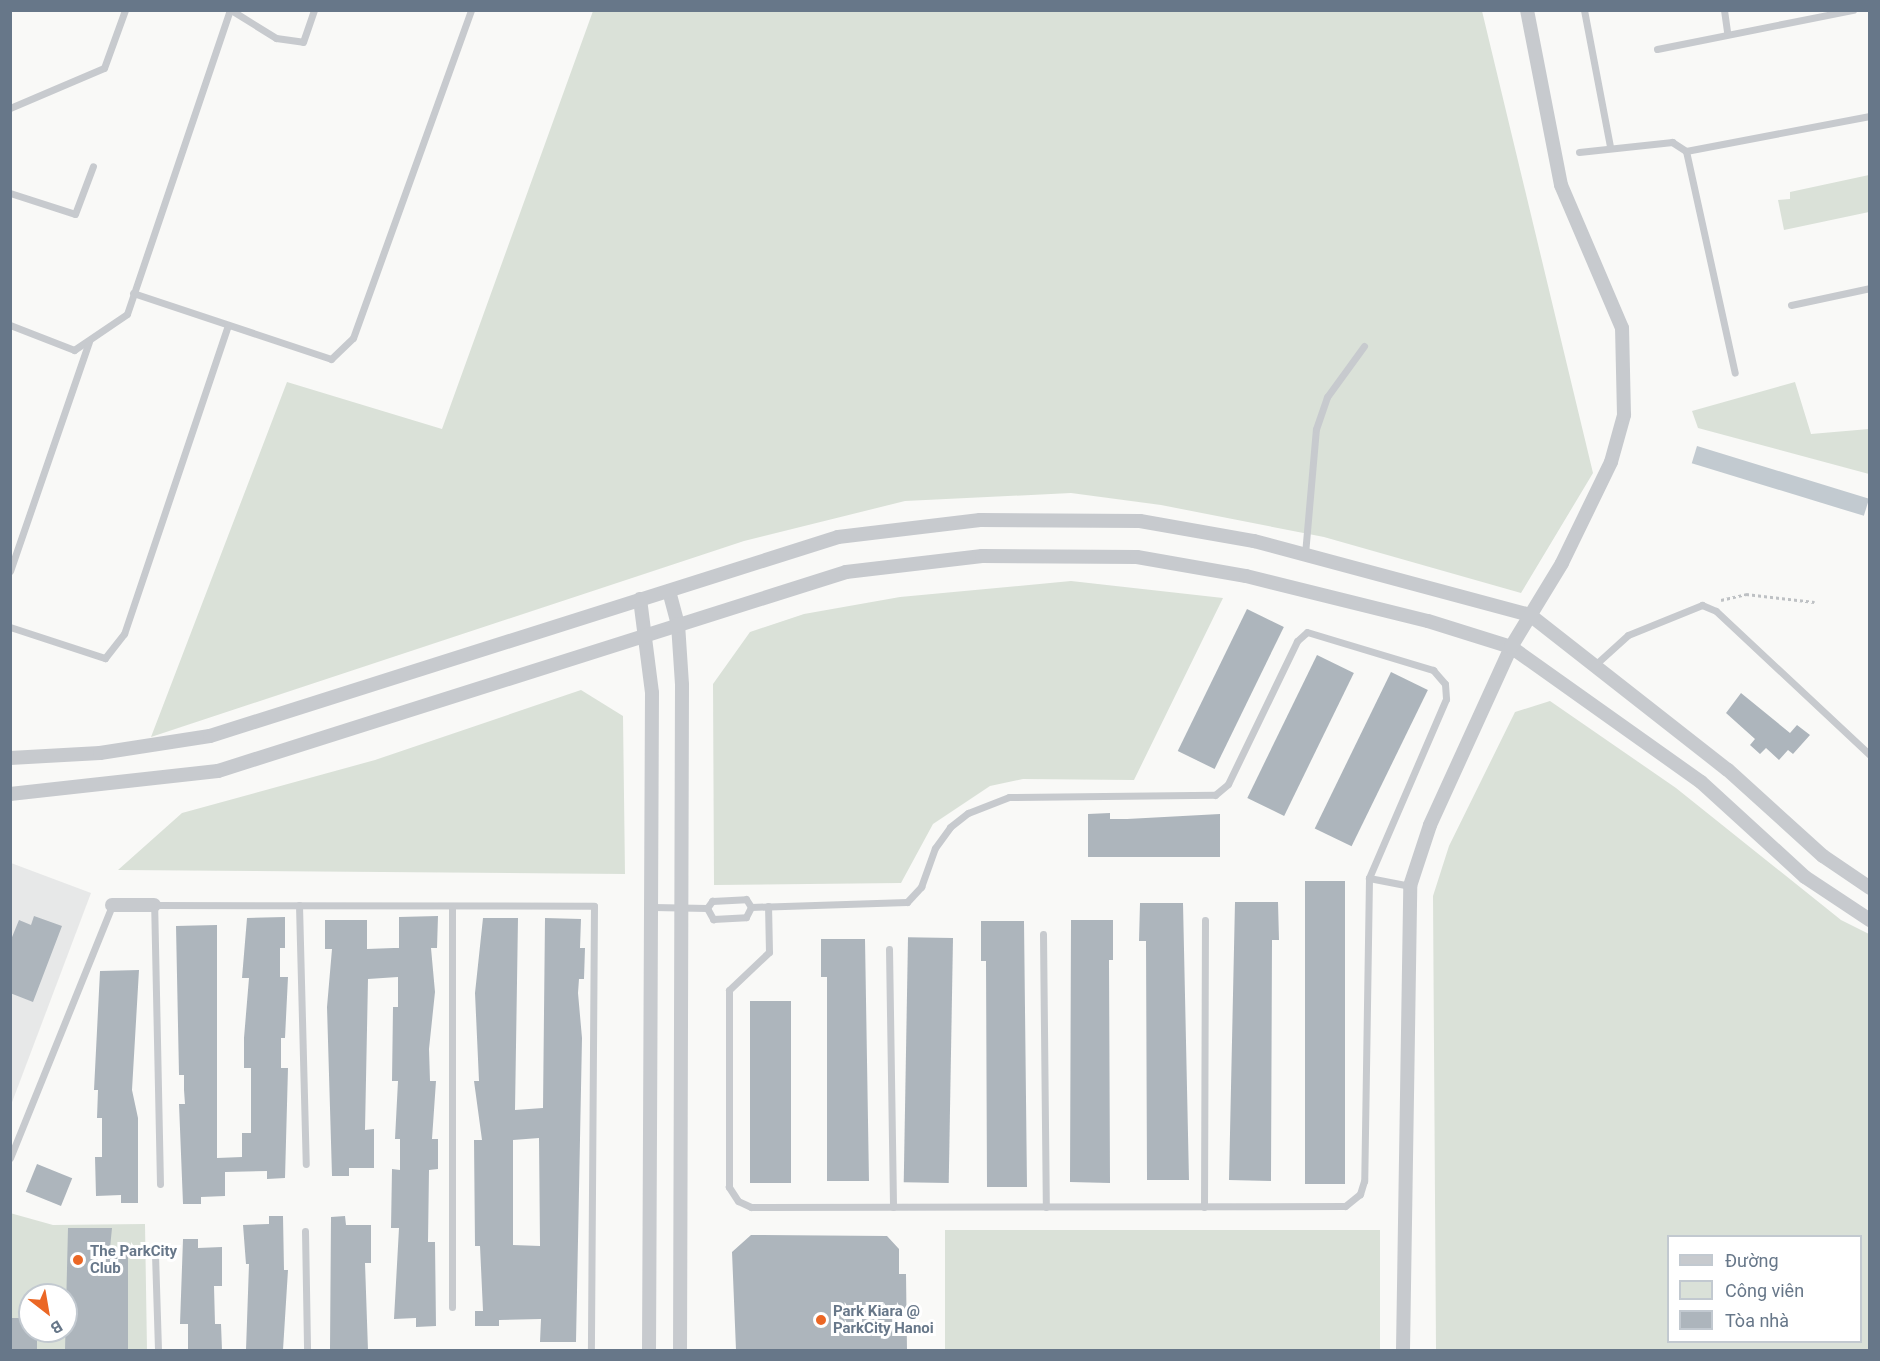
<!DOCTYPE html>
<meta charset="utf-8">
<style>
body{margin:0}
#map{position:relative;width:1880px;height:1361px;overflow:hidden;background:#f9f9f7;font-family:Roboto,sans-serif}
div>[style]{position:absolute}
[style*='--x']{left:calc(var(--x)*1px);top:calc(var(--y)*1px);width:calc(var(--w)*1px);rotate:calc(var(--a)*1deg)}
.built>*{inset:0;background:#e7e8e8}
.green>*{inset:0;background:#dae1d8;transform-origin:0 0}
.water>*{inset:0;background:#c2cad0;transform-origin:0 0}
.building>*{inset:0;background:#adb5bc;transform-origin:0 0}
.path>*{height:3px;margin-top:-1.5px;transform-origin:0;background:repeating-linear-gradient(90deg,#bec1c4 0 3px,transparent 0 6px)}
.service>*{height:7px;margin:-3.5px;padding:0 3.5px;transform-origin:3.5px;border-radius:3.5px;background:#c7cace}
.minor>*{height:14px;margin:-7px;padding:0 7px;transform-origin:7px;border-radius:7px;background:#c7cace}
.dots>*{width:16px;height:16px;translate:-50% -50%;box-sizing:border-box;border:3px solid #fff;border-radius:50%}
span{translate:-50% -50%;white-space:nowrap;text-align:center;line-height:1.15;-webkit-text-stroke:6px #fff;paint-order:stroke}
.poi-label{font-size:15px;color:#677789;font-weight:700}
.left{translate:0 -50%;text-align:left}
.frame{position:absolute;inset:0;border:12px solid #677789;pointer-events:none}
.legend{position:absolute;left:1667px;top:1235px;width:195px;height:108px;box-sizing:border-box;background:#fff;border:2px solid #c2c9d0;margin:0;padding:8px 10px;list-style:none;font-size:18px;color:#677789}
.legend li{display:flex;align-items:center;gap:12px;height:30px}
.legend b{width:30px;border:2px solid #c2c9d0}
.north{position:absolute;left:18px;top:1283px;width:60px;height:60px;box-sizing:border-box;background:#fff;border:2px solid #c2c9d0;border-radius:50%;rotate:149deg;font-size:16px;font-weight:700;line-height:24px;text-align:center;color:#677789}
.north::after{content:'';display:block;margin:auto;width:21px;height:27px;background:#eb6725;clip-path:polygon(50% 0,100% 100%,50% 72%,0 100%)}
</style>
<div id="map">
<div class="built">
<i style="clip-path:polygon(11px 863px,91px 893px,11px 1105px)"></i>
</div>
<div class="green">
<i style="clip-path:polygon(593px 11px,1482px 11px,1593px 473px,1521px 593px,1324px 537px,1161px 505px,1071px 493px,905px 501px,744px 541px,151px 737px,287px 382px,442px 429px)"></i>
<i style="clip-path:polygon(1869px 175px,1869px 212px,1784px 230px,1778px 200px,1790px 199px,1790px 192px)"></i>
<i style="clip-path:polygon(1795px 382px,1811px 434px,1869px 429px,1869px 474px,1698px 428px,1692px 411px)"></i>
<i style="clip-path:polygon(1071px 581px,1223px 598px,1134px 780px,1023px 779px,990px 786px,933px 824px,901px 883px,714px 885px,713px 684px,750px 632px,804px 614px,900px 597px)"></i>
<i style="clip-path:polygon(581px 690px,623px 716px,625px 874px,118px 870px,182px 813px,375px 760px)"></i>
<i style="clip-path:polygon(evenodd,1550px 701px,1676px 788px,1841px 920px,1869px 934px,1869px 1350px,1436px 1350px,1433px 896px,1449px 846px,1515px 712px,1550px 701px,1860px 1236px,1860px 1342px,1668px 1342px,1668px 1236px,1860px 1236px)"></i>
<i style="clip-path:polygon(evenodd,10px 1213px,53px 1225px,145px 1224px,147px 1350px,11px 1350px,10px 1213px,30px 1295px,66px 1295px,66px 1331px,30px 1331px,30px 1295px)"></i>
<i style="left:945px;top:1230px;width:435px;height:120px"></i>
</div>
<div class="water">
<i style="left:1697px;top:446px;width:180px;height:18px;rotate:17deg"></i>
</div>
<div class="building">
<i style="left:1247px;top:609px;width:41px;height:158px;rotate:26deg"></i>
<i style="left:1317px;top:655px;width:41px;height:159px;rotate:26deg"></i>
<i style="left:1391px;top:672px;width:41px;height:174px;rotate:26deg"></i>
<i style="clip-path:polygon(1741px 693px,1790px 733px,1797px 725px,1810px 735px,1793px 754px,1788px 750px,1779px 760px,1766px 748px,1760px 754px,1750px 745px,1755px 739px,1726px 713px)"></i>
<i style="clip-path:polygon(1110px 813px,1110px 819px,1127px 819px,1220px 814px,1220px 857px,1088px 857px,1088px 814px)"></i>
<i style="left:1345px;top:881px;width:303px;height:40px;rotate:90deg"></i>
<i style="clip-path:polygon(1235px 902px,1278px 902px,1279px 940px,1272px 940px,1271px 1181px,1229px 1180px)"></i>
<i style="clip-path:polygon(1140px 903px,1183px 903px,1189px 1180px,1147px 1180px,1146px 941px,1139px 941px)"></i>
<i style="clip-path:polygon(34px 916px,62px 926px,33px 1002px,10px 993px,10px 942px,19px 920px,31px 925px)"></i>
<i style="clip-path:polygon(438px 916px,437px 948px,431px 948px,435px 992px,429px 1049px,430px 1081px,436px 1081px,432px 1139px,438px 1139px,438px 1169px,429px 1170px,428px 1242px,435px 1242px,436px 1326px,416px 1327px,416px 1318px,394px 1319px,399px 1228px,391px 1228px,392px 1169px,400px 1170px,400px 1139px,395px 1139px,398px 1081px,392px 1081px,393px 1007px,398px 1007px,398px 977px,368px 979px,365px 1130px,374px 1129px,374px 1168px,349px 1168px,349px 1176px,332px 1176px,327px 1007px,332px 949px,325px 949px,325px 920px,367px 920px,367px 949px,394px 948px,399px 948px,399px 917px)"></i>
<i style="clip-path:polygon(285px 917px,285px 948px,280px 948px,280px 977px,288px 977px,285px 1038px,281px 1038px,281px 1068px,288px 1068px,285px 1178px,267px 1179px,267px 1171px,225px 1172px,225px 1196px,201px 1197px,201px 1204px,183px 1204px,179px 1104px,185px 1104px,184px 1090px,184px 1075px,179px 1075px,176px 926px,217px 925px,217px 1158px,242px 1157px,242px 1133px,251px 1133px,251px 1068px,244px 1068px,244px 1038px,249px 978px,242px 978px,247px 918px)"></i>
<i style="clip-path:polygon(evenodd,483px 918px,518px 918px,515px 1110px,543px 1108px,545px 918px,581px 919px,580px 948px,585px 948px,584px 979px,579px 979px,578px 993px,582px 1038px,576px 1342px,540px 1342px,541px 1319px,499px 1320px,499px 1326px,475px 1326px,475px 1311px,483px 1311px,480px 1246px,475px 1246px,474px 1140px,482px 1140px,474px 1081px,479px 1081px,475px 993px,483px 918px,539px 1138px,540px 1246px,513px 1245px,513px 1140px,539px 1138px)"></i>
<i style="clip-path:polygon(1071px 920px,1113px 920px,1113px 960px,1109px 960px,1110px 1183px,1070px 1182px)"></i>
<i style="clip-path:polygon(981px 921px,1024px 921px,1027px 1187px,987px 1187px,986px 961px,981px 961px)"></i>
<i style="left:953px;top:938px;width:245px;height:45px;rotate:91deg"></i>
<i style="clip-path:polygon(821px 939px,865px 939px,869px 1181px,827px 1181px,827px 977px,821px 977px)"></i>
<i style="clip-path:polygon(139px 970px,132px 1090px,138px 1118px,138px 1203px,121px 1203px,121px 1195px,96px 1196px,95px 1157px,102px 1157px,102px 1118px,97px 1118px,98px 1090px,94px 1090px,100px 971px)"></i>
<i style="left:791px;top:1001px;width:182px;height:41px;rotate:90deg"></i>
<i style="left:37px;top:1164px;width:38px;height:30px;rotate:22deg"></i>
<i style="clip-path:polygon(269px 1216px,283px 1216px,284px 1270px,288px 1270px,283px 1350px,246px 1350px,249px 1264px,246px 1264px,243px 1225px,269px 1224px)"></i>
<i style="clip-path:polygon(345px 1216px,346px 1225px,371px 1225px,371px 1263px,365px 1263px,368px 1350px,330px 1350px,331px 1217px)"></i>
<i style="clip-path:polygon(68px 1228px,112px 1228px,110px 1248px,128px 1248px,128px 1350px,65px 1350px)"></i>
<i style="clip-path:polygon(751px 1235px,887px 1236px,899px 1249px,899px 1274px,906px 1274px,907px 1350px,736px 1350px,732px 1252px)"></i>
<i style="clip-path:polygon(183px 1239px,198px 1239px,198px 1248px,222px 1247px,222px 1286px,214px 1286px,215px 1324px,221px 1324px,222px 1350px,188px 1350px,188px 1324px,180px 1324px)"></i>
<i style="clip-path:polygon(10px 1318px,30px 1318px,30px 1331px,37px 1331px,37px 1350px,10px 1350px)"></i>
</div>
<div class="path">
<i style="--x:1721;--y:600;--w:26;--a:-13"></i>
<i style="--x:1746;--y:594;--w:69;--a:6.6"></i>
</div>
<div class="service">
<i style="--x:231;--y:10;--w:53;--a:31.9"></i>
<i style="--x:276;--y:38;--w:27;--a:8"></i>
<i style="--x:303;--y:42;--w:34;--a:-71"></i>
<i style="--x:1584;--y:10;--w:138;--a:79.2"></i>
<i style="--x:1724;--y:10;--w:22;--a:82"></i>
<i style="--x:1657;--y:49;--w:200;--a:-11.3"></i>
<i style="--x:10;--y:108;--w:102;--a:-23.1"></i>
<i style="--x:104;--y:68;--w:62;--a:-70.1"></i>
<i style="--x:1686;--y:151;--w:227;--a:77.6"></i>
<i style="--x:1579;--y:152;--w:94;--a:-6.1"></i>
<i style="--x:1672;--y:142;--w:17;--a:33"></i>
<i style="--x:1686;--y:151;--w:187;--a:-10.8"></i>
<i style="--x:10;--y:193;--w:68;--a:17.9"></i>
<i style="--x:75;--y:214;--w:51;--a:-69.4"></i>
<i style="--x:133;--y:293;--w:209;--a:18.4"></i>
<i style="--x:331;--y:359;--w:30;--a:-44"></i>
<i style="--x:353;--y:338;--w:349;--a:-70.2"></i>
<i style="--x:1791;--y:305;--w:81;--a:-12.1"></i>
<i style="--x:10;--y:325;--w:69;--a:21.3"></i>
<i style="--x:74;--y:350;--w:64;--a:-34.2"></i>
<i style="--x:127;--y:314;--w:321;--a:-71.3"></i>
<i style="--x:1305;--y:554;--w:125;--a:-85"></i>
<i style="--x:1316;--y:429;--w:34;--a:-71"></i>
<i style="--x:1327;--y:397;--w:63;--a:-54"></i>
<i style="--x:10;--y:571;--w:243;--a:-71"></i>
<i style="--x:10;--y:627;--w:100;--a:18.1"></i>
<i style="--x:105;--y:658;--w:31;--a:-52"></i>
<i style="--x:124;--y:634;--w:326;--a:-71.4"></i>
<i style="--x:1596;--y:664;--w:43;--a:-42.2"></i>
<i style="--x:1628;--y:635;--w:80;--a:-22.1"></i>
<i style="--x:1702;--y:605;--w:15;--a:23"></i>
<i style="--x:1716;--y:611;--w:211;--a:43.1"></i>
<i style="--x:1369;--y:878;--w:42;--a:11"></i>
<i style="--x:299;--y:905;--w:259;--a:88.5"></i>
<i style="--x:452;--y:906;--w:401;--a:90"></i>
<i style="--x:653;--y:907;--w:54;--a:1.1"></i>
<i style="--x:751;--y:907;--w:156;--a:-1.8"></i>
<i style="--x:907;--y:902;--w:21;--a:-47"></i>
<i style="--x:921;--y:887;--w:41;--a:-70.3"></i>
<i style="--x:935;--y:848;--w:26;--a:-54"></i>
<i style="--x:950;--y:827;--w:23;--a:-38"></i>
<i style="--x:968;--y:813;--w:44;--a:-21.3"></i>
<i style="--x:1009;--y:797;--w:206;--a:-0.6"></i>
<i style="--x:1215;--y:795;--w:17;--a:-40"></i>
<i style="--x:1228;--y:784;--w:159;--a:-64.2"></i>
<i style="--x:1297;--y:641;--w:13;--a:-42"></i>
<i style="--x:1307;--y:632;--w:132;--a:16.8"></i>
<i style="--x:1433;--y:670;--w:18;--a:49"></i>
<i style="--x:1445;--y:684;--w:15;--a:86"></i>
<i style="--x:1446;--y:699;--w:195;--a:113.3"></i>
<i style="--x:1369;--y:878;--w:303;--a:90.9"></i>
<i style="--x:1364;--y:1181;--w:14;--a:107"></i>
<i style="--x:1360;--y:1194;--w:19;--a:141"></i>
<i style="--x:1345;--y:1206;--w:594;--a:179.9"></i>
<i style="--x:751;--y:1207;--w:14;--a:-155"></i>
<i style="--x:738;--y:1201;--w:17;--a:-123"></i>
<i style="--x:729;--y:1187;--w:197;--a:-90"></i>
<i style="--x:729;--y:990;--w:55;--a:-43.5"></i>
<i style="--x:769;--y:952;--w:46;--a:-91.2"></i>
<i style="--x:707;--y:908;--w:13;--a:61"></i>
<i style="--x:713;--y:919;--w:33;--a:-3"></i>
<i style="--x:746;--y:917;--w:11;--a:-63"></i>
<i style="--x:707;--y:908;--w:9;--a:-54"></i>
<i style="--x:712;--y:901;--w:34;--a:-3"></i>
<i style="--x:746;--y:899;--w:9;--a:58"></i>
<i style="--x:1043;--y:934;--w:273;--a:89.4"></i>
<i style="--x:889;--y:949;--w:258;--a:89.1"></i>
<i style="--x:10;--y:1158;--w:273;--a:-68"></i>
<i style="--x:160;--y:1184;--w:279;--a:-91.2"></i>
<i style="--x:154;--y:905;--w:440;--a:0.1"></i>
<i style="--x:594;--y:906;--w:444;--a:90.4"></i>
<i style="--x:1204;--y:1207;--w:287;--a:-89.8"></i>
<i style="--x:305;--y:1231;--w:119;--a:89"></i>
<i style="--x:155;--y:1254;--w:96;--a:88.2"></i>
</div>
<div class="minor">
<i style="--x:669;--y:591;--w:34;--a:75"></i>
<i style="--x:678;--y:624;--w:61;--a:86.2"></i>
<i style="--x:682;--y:685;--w:665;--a:90.17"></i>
<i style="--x:640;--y:599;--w:95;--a:82.7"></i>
<i style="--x:652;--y:693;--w:657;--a:90.26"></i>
<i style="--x:10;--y:758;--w:90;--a:-3.2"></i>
<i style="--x:100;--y:753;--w:111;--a:-8.8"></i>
<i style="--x:210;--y:736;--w:659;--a:-17.58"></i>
<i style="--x:838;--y:537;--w:143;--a:-6.8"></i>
<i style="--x:980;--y:520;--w:160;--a:0.4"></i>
<i style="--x:1140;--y:521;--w:116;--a:10"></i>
<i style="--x:1254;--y:541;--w:286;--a:15"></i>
<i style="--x:1530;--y:615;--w:251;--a:38.1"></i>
<i style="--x:1728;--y:770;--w:128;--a:42.2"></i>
<i style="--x:1823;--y:856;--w:57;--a:34.2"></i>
<i style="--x:10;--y:794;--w:209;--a:-6.3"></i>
<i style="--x:218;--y:771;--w:659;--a:-17.58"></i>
<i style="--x:846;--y:572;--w:137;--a:-6.7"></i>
<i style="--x:982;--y:556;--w:155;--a:0.4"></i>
<i style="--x:1137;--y:557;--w:111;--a:9.9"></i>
<i style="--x:1246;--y:576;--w:187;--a:13.9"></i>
<i style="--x:1428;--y:621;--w:87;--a:17.4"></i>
<i style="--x:1511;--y:647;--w:233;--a:35.4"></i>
<i style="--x:1701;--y:782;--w:141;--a:42.4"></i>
<i style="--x:1805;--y:877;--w:78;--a:33.5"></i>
<i style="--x:112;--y:905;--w:42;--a:0"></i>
<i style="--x:1403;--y:1350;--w:464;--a:-89.1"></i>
<i style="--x:1410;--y:886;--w:64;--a:-71.8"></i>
<i style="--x:1430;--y:825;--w:196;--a:-65.5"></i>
<i style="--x:1511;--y:647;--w:98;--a:-58.7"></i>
<i style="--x:1562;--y:563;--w:112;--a:-64.1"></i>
<i style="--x:1611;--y:462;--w:49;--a:-74.5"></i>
<i style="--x:1624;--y:415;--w:87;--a:-91.3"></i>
<i style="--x:1622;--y:328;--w:155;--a:-113.1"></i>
<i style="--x:1561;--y:185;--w:178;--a:-101"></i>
</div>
<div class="dots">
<i style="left:78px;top:1260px;background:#eb6725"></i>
<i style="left:821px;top:1320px;background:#eb6725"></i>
</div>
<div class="poi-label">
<span class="left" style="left:90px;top:1260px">The ParkCity<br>Club</span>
<span class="left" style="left:833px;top:1320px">Park Kiara @<br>ParkCity Hanoi</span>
</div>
<div class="frame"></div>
<ul class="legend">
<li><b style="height:8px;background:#c7cace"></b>Đường</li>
<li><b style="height:16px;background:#dae1d8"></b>Công viên</li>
<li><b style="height:16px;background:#adb5bc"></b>Tòa nhà</li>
</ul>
<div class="north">B</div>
</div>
